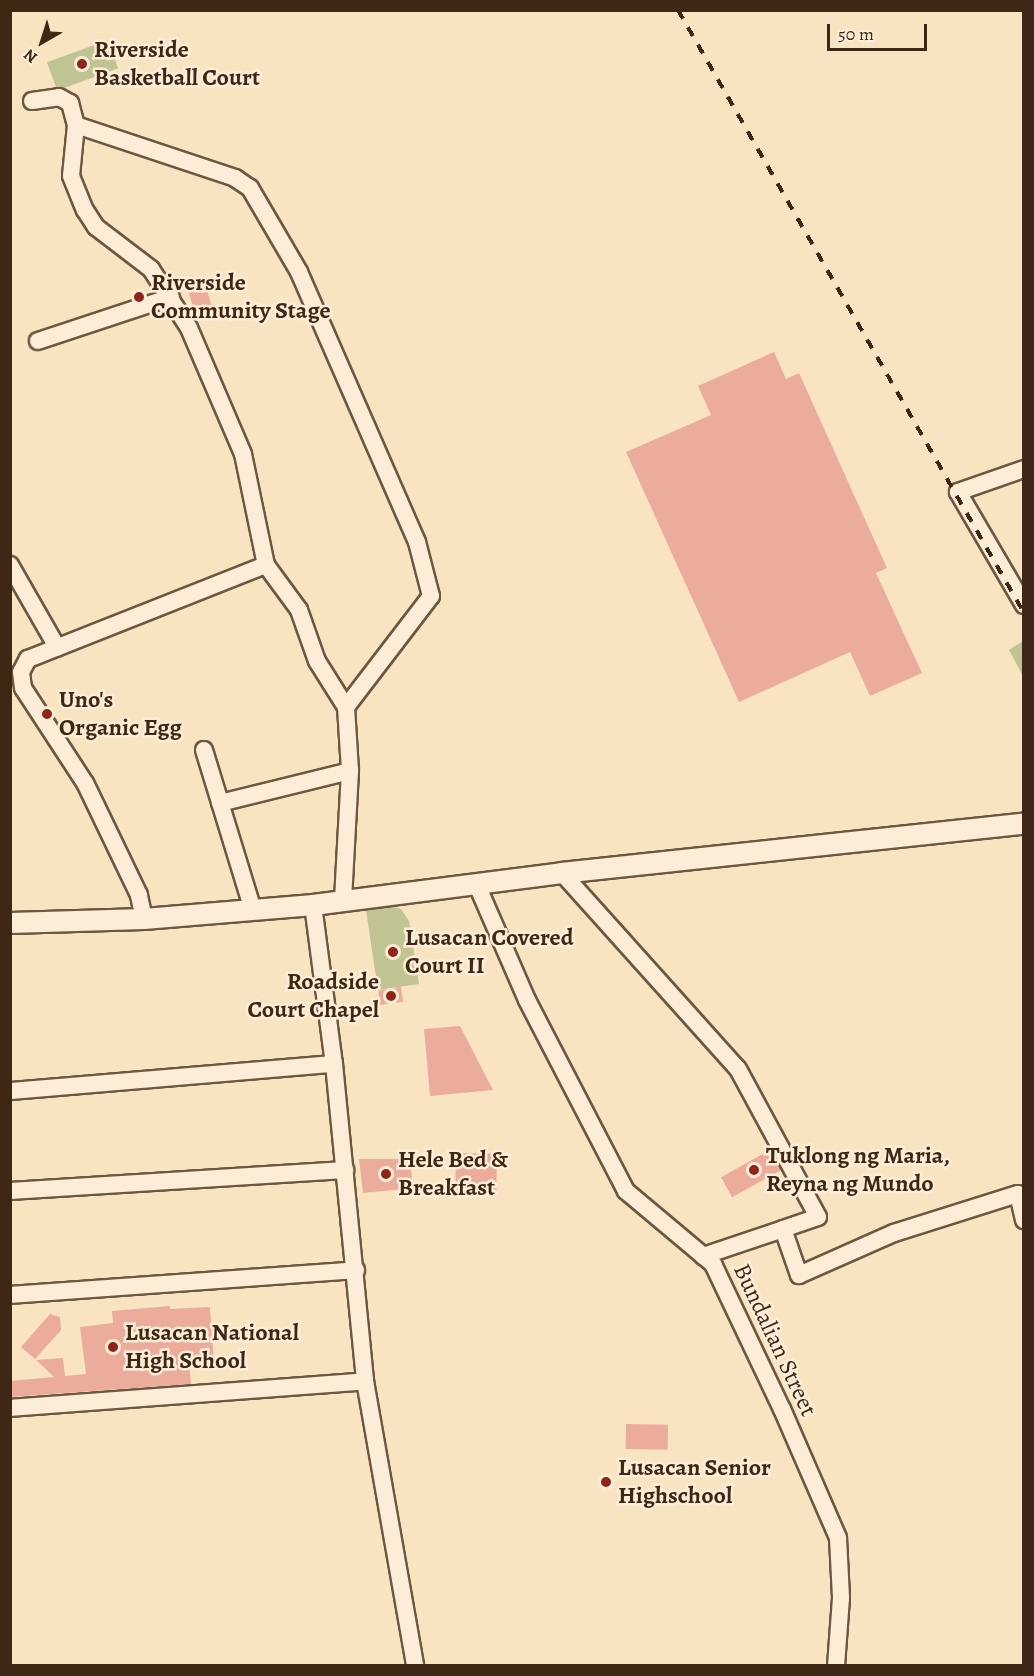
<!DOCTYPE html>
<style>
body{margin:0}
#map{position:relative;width:1034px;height:1676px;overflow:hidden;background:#f9e4c1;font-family:Alegreya,serif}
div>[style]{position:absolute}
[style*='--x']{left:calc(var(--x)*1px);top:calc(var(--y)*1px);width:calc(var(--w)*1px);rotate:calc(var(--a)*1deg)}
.green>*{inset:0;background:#bfc492;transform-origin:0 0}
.building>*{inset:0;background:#ebac9c;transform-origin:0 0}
.roads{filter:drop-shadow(2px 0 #6d5740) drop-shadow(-2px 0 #6d5740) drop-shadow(0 2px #6d5740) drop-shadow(0 -2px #6d5740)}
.minor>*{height:16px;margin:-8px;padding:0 8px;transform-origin:8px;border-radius:8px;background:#fbedd7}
.tertiary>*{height:20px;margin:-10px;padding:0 10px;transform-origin:10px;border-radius:10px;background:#fbedd7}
.rail>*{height:4px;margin-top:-2px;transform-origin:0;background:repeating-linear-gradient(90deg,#3e2815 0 10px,transparent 0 20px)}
.dots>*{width:16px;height:16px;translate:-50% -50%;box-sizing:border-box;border:3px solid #fbedd7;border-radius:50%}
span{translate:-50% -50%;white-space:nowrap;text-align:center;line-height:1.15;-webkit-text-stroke:5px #fbedd7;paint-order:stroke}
.poi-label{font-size:24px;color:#3e2815;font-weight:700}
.left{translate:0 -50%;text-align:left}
.right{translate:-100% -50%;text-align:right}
.street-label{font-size:24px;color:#3e2815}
.frame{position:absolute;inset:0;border:12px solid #3e2815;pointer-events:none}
.north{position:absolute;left:12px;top:12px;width:60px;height:60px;-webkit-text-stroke:4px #fbedd7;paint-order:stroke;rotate:219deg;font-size:16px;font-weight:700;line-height:24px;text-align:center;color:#3e2815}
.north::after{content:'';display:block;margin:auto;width:21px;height:27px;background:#3e2815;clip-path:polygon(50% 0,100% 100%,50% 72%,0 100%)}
.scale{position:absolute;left:827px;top:24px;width:100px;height:27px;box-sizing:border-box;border:3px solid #3e2815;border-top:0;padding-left:8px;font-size:18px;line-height:21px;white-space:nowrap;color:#3e2815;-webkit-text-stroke:4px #fbedd7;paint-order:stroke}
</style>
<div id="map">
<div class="green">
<i style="left:108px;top:40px;width:30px;height:65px;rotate:70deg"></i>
<i style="clip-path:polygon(1023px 641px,1023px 676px,1009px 650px)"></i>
<i style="clip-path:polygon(390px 906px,401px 909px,409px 921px,419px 984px,378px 990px,366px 910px)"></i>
</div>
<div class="building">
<i style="left:204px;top:281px;width:28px;height:18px;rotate:73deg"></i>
<i style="clip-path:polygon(774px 352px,786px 379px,799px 373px,887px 568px,876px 573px,922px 673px,870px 696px,850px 652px,739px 702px,626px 452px,711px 415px,698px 386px)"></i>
<i style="left:401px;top:987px;width:15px;height:23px;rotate:82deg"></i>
<i style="clip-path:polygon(460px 1026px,493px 1090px,430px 1096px,424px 1029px)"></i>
<i style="left:770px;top:1150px;width:23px;height:56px;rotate:61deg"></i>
<i style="left:456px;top:1153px;width:41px;height:39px;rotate:1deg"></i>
<i style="clip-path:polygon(359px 1159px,410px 1159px,413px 1188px,363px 1193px)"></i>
<i style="clip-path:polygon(170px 1306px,170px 1309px,210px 1307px,214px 1362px,189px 1364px,191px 1384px,10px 1397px,10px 1381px,54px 1377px,36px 1360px,63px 1358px,65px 1376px,86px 1374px,80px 1327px,113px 1323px,112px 1311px)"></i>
<i style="clip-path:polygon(50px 1314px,60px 1317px,61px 1330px,35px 1359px,21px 1347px)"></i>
<i style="left:626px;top:1424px;width:42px;height:25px;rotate:1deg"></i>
</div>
<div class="roads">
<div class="minor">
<i style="--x:32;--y:101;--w:27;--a:-8"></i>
<i style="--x:59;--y:97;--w:13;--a:29"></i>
<i style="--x:70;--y:103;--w:23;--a:75"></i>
<i style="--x:76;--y:125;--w:51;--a:95.6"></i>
<i style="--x:71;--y:176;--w:37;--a:68"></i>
<i style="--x:85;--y:210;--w:20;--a:57"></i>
<i style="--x:96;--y:227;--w:69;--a:37.4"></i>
<i style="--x:151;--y:269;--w:70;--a:57.2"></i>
<i style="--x:189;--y:328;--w:137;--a:66.8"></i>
<i style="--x:243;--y:454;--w:113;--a:78.3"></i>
<i style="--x:266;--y:565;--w:56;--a:53.7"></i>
<i style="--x:299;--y:610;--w:54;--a:70.6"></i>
<i style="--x:317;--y:661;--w:54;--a:57.8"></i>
<i style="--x:346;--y:707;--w:64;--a:86.4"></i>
<i style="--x:350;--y:771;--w:130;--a:93.1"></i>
<i style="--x:76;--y:125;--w:168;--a:18.4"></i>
<i style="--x:235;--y:178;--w:18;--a:34"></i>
<i style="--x:250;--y:188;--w:97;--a:59.7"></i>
<i style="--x:299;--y:272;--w:295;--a:66.4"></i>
<i style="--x:417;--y:542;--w:56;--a:75.5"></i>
<i style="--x:431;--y:596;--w:140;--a:127.4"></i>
<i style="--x:38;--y:341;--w:140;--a:-18.3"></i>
<i style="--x:1024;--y:469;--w:70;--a:160.8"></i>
<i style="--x:958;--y:492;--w:131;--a:59.7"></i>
<i style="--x:10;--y:565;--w:95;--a:60.2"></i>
<i style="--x:204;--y:750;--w:167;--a:73"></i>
<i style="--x:220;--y:803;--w:134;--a:-13.8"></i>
<i style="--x:562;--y:873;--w:263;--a:48.1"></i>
<i style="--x:738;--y:1069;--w:168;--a:61.6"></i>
<i style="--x:818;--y:1217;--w:37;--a:161"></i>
<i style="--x:477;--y:885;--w:125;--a:66.5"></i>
<i style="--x:527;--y:1000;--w:215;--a:62.6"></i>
<i style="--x:626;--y:1191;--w:114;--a:40"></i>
<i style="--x:713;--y:1264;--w:161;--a:64.6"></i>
<i style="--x:782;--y:1409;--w:141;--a:66.5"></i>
<i style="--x:838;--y:1538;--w:60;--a:87.1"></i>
<i style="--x:841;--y:1598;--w:68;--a:94.2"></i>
<i style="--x:313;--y:905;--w:160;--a:82.5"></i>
<i style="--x:334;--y:1064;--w:319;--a:84.4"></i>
<i style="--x:365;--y:1381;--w:289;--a:80"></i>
<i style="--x:144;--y:919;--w:25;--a:-102"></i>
<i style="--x:139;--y:895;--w:124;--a:-115.7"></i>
<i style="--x:85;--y:783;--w:113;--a:-123.1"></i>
<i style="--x:23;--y:688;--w:16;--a:-97"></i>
<i style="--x:21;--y:672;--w:15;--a:-62"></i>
<i style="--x:28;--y:659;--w:256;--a:-21.6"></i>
<i style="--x:10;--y:1091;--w:325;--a:-4.8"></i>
<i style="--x:10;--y:1191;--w:336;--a:-3.6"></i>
<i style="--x:703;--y:1256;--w:84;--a:-18.6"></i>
<i style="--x:783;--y:1229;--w:49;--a:70.8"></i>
<i style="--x:799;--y:1275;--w:104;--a:-23.9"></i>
<i style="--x:894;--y:1233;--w:130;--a:-17.5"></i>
<i style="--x:1018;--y:1194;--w:27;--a:77"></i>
<i style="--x:10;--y:1295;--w:347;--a:-4.1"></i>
<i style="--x:10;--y:1408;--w:356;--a:-4.3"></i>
</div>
<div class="tertiary">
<i style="--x:10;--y:923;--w:134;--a:-1.7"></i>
<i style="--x:144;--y:919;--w:170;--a:-4.7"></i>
<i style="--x:313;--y:905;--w:251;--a:-7.3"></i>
<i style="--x:562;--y:873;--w:465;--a:-6.1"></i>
</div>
</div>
<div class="rail">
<i style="--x:678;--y:10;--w:695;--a:60.15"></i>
</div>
<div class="dots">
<i style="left:82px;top:64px;background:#8f2418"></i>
<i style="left:139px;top:297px;background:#8f2418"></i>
<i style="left:47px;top:714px;background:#8f2418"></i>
<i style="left:393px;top:952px;background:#8f2418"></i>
<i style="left:391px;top:996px;background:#8f2418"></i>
<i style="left:754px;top:1170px;background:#8f2418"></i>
<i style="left:386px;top:1174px;background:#8f2418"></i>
<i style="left:113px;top:1347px;background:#8f2418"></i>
<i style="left:606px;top:1482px;background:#8f2418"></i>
</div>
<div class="poi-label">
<span class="left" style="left:94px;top:64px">Riverside<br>Basketball Court</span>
<span class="left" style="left:151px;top:297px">Riverside<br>Community Stage</span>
<span class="left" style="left:59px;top:714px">Uno's<br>Organic Egg</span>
<span class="left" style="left:405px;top:952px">Lusacan Covered<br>Court II</span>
<span class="right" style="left:379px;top:996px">Roadside<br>Court Chapel</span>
<span class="left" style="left:766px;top:1170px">Tuklong ng Maria,<br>Reyna ng Mundo</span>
<span class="left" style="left:398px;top:1174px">Hele Bed &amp;<br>Breakfast</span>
<span class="left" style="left:125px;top:1347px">Lusacan National<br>High School</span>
<span class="left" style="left:618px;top:1482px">Lusacan Senior<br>Highschool</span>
</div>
<div class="street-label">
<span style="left:775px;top:1340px;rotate:65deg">Bundalian Street</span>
</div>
<div class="frame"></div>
<div class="north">N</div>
<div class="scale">50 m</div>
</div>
